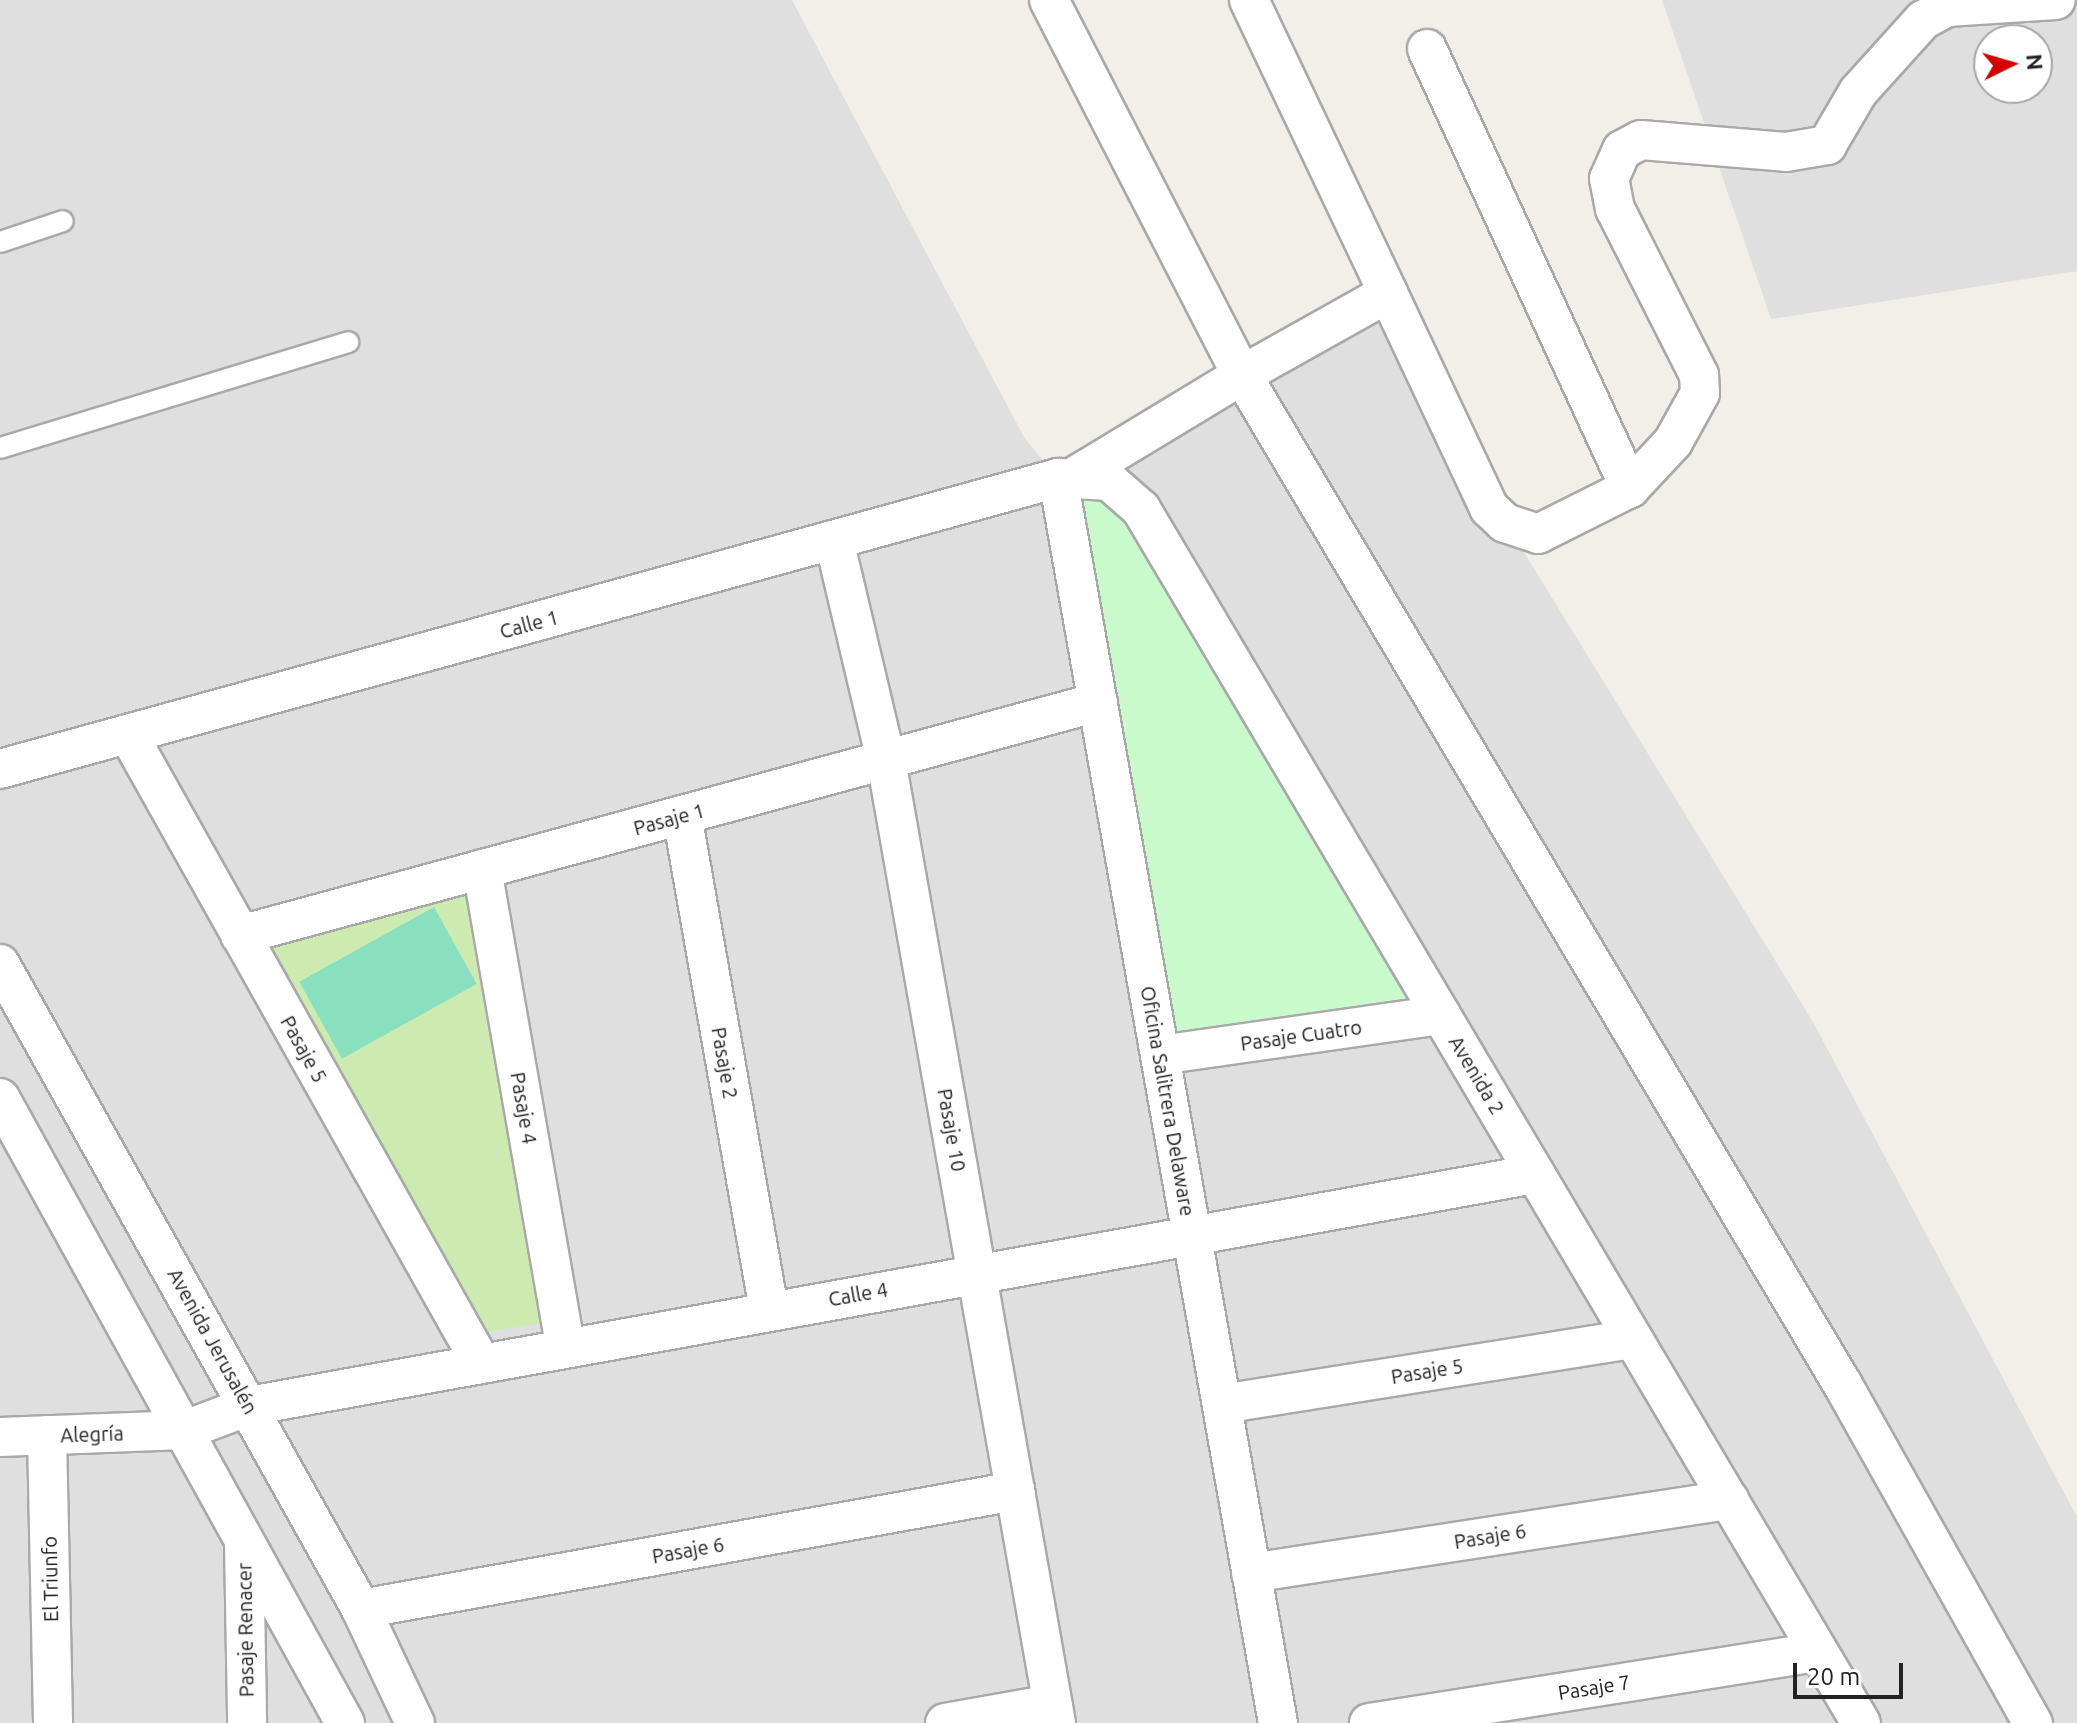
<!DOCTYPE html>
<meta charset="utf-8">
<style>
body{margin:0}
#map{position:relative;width:2077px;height:1723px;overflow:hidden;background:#f2efe9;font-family:Ubuntu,sans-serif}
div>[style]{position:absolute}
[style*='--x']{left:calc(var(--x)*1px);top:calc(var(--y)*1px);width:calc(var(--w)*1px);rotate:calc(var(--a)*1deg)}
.residential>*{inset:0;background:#e0dfdf}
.grass>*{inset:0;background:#cdebb0}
.park>*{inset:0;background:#c8facc}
.pitch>*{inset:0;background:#88e0be;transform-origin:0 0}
.roads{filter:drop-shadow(2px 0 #a9a9a9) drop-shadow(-2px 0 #a9a9a9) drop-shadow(0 2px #a9a9a9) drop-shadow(0 -2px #a9a9a9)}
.lane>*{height:20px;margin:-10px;padding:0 10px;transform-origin:10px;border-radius:10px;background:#fff}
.street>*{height:38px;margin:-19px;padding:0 19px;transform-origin:19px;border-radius:19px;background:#fff}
span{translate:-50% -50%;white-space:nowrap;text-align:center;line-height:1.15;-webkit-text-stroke:7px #fff;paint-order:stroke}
.street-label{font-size:20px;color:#222}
.north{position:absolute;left:1973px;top:24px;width:80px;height:80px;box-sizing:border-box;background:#fff;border:2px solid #a7a7a7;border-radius:50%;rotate:85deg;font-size:22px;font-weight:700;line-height:32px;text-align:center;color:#222}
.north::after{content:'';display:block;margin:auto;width:28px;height:36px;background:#d40000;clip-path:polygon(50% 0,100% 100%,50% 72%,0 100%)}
.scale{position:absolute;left:1793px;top:1663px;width:110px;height:36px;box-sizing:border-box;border:4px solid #222;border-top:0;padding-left:10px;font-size:24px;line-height:28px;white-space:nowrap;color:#222;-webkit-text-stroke:6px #fff;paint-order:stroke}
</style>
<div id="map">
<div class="residential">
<i style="clip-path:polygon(0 0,792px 0,1024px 437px,1047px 466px,1364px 292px,1813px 1022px,2077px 1517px,2077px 1723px,0 1723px)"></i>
<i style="clip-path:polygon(evenodd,1662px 0,2077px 0,2077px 271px,1771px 319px,1662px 0,1989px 40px,2037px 40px,2037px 88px,1989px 88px,1989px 40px)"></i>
</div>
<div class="grass">
<i style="clip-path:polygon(474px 884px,549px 1322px,481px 1333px,252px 940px)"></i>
</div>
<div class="park">
<i style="clip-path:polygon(1078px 489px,1127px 510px,1420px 1009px,1172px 1042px)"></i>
</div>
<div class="pitch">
<i style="left:434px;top:907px;width:88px;height:154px;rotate:61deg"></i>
</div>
<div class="roads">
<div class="lane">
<i style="--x:0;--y:242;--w:66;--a:-18.4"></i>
<i style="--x:0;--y:448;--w:364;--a:-16.9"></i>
</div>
<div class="street">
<i style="--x:1049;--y:0;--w:422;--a:62.8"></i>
<i style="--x:1242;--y:375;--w:167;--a:-29.3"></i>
<i style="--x:1388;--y:293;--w:238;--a:64.8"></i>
<i style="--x:1489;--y:508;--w:22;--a:43"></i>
<i style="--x:1505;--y:523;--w:35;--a:18"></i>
<i style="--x:1538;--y:534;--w:103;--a:-26.6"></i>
<i style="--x:1630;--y:488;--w:63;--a:-46.9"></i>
<i style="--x:1673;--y:442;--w:56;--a:-61.1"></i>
<i style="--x:1700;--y:393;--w:18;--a:-93"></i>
<i style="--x:1699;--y:375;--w:186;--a:-116.8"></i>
<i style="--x:1615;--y:209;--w:31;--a:-101"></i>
<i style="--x:1609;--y:179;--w:32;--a:-66"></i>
<i style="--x:1622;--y:150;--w:21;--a:-28"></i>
<i style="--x:1641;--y:140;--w:145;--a:4.7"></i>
<i style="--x:1786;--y:152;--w:42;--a:-9.7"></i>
<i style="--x:1827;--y:145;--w:61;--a:-59.7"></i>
<i style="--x:1858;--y:92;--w:97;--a:-47.9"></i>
<i style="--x:1923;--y:20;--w:27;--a:-28"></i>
<i style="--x:1947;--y:7;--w:109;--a:-3.7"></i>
<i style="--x:1249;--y:0;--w:324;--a:64.6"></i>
<i style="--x:1427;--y:49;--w:484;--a:65.2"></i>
<i style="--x:1077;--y:475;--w:193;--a:-31.2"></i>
<i style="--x:1242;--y:375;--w:1175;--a:59.25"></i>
<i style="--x:1843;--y:1385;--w:388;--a:60.7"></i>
<i style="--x:1058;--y:478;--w:1264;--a:79.98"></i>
<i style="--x:834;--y:540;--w:226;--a:76.7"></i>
<i style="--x:886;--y:760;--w:978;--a:79.99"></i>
<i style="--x:128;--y:734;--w:721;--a:60.7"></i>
<i style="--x:0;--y:769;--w:1097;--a:-15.38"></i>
<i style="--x:1058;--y:478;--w:51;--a:3.4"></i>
<i style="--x:1109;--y:481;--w:43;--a:41.2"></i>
<i style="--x:1141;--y:509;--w:1411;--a:59.33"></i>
<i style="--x:682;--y:815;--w:503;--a:80.03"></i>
<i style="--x:482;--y:869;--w:486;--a:80.1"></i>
<i style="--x:240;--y:935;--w:889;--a:-15.19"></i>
<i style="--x:0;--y:964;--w:739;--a:60.76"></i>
<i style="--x:361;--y:1609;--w:126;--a:64.7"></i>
<i style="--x:1160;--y:1055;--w:284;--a:-8.1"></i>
<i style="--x:0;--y:1098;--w:714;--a:61.1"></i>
<i style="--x:1222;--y:1404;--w:416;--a:-9"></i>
<i style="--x:47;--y:1435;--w:288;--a:88.8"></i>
<i style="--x:0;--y:1437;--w:185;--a:-2.2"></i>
<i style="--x:185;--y:1430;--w:68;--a:-20.6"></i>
<i style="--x:249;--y:1406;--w:1307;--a:-10.23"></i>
<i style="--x:244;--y:1543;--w:180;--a:89"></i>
<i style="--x:1251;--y:1573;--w:484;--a:-8.7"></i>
<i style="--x:361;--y:1609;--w:665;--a:-10.23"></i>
<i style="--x:945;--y:1723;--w:109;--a:-10.1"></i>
<i style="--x:1369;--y:1723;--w:455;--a:-9"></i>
</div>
</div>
<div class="street-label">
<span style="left:529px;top:624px;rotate:-15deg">Calle 1</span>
<span style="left:669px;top:819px;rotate:-15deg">Pasaje 1</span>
<span style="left:1301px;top:1035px;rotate:-8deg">Pasaje Cuatro</span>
<span style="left:304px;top:1049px;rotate:61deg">Pasaje 5</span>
<span style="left:725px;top:1063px;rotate:80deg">Pasaje 2</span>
<span style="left:1477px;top:1075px;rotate:59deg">Avenida 2</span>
<span style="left:1168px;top:1101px;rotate:80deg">Oficina Salitrera Delaware</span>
<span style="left:524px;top:1108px;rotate:80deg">Pasaje 4</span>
<span style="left:952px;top:1130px;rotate:80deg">Pasaje 10</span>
<span style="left:858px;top:1294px;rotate:-10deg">Calle 4</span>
<span style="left:213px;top:1341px;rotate:61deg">Avenida Jerusalén</span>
<span style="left:1427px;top:1371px;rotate:-9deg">Pasaje 5</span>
<span style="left:92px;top:1434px;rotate:-2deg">Alegría</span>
<span style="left:1490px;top:1536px;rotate:-9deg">Pasaje 6</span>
<span style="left:688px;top:1550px;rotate:-10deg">Pasaje 6</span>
<span style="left:50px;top:1579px;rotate:-91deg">El Triunfo</span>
<span style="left:245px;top:1630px;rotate:-91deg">Pasaje Renacer</span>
<span style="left:1594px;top:1687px;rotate:-9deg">Pasaje 7</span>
</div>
<div class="north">N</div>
<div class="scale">20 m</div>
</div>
